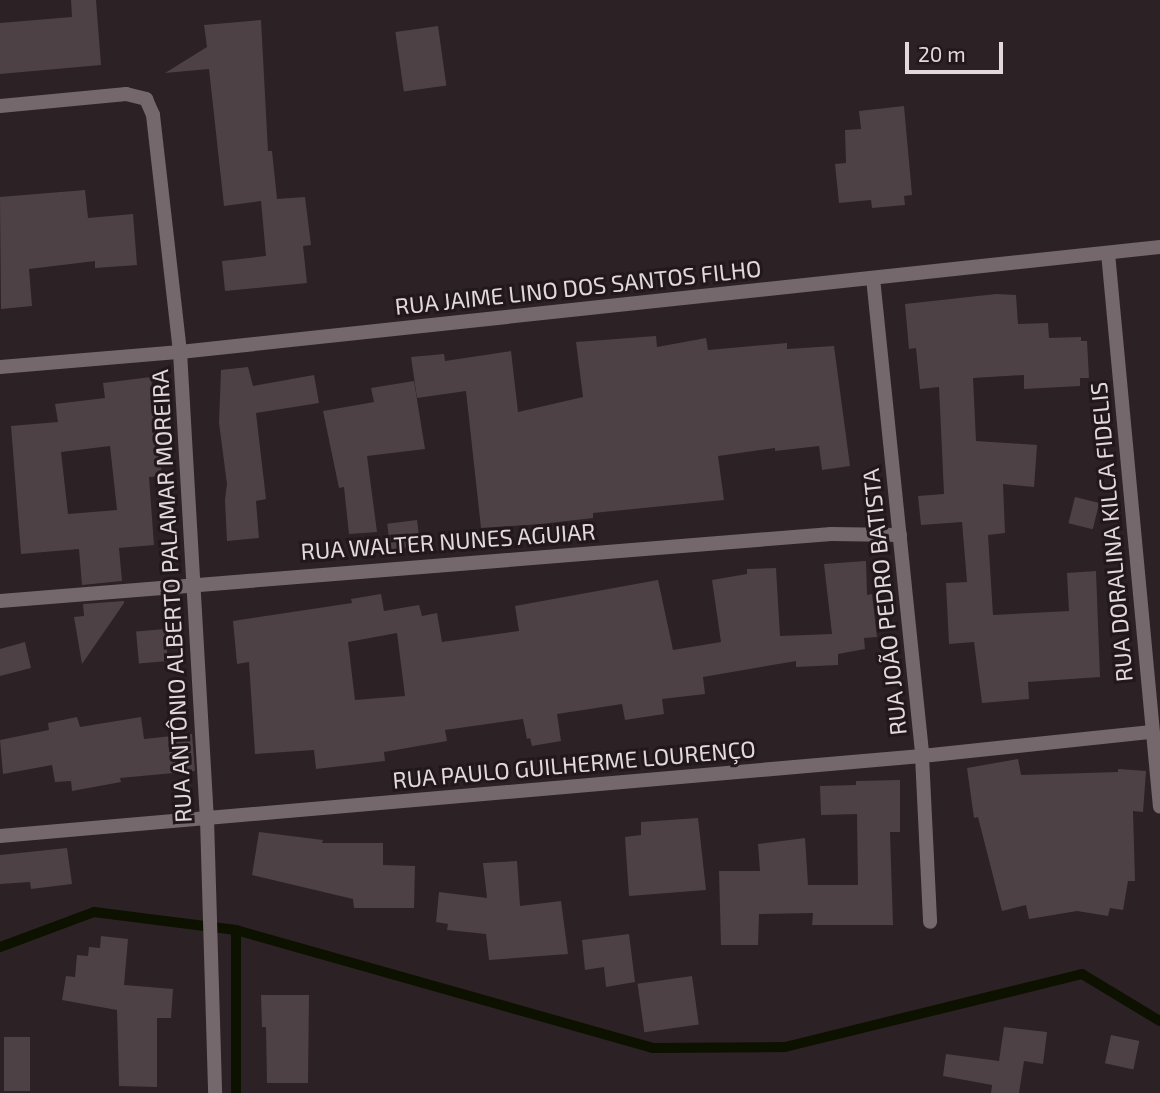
<!DOCTYPE html>
<meta charset="utf-8">
<style>
body{margin:0}
#map{position:relative;width:1160px;height:1093px;overflow:hidden;background:#2c2125;font-family:"Exo 2",sans-serif}
div>[style]{position:absolute}
[style*='--x']{left:calc(var(--x)*1px);top:calc(var(--y)*1px);width:calc(var(--w)*1px);rotate:calc(var(--a)*1deg)}
.stream>*{height:10px;margin:-5px;padding:0 5px;transform-origin:5px;border-radius:5px;background:#0d1100}
.building>*{inset:0;background:#4d4146;transform-origin:0 0}
.street>*{height:14px;margin:-7px;padding:0 7px;transform-origin:7px;border-radius:7px;background:#75686c}
span{translate:-50% -50%;white-space:nowrap;text-align:center;line-height:1.15;-webkit-text-stroke:6px #22181c;paint-order:stroke}
.street-label{font-size:23px;color:#e1d9dc}
.scale{position:absolute;left:905px;top:42px;width:98px;height:32px;box-sizing:border-box;border:4px solid #e1d9dc;border-top:0;padding-left:9px;font-size:21px;line-height:24px;white-space:nowrap;color:#e1d9dc;-webkit-text-stroke:5px #22181c;paint-order:stroke}
</style>
<div id="map">
<div class="stream">
<i style="--x:0;--y:947;--w:100;--a:-20.4"></i>
<i style="--x:94;--y:912;--w:143;--a:7.2"></i>
<i style="--x:236;--y:930;--w:432;--a:15.8"></i>
<i style="--x:652;--y:1048;--w:133;--a:-0.4"></i>
<i style="--x:785;--y:1047;--w:306;--a:-13.8"></i>
<i style="--x:1082;--y:974;--w:91;--a:31.1"></i>
<i style="--x:236;--y:1093;--w:163;--a:-90"></i>
</div>
<div class="building">
<i style="clip-path:polygon(71px 0,96px 0,101px 65px,0 74px,0 23px,72px 17px)"></i>
<i style="clip-path:polygon(261px 20px,268px 151px,272px 151px,277px 199px,305px 197px,311px 245px,303px 246px,307px 283px,225px 291px,222px 261px,266px 256px,261px 201px,224px 206px,209px 69px,165px 73px,207px 47px,204px 25px)"></i>
<i style="left:438px;top:26px;width:60px;height:43px;rotate:82deg"></i>
<i style="clip-path:polygon(904px 106px,912px 195px,904px 196px,905px 205px,872px 208px,871px 200px,839px 203px,835px 164px,846px 163px,845px 130px,861px 129px,859px 111px)"></i>
<i style="clip-path:polygon(85px 190px,88px 218px,133px 214px,137px 265px,95px 268px,95px 261px,29px 269px,32px 306px,1px 309px,0 197px)"></i>
<i style="clip-path:polygon(996px 294px,1016px 295px,1018px 324px,1048px 323px,1049px 338px,1081px 337px,1081px 341px,1087px 341px,1089px 378px,1080px 378px,1080px 386px,1024px 389px,1024px 375px,973px 378px,976px 441px,1037px 445px,1034px 487px,1003px 484px,1005px 533px,988px 535px,993px 615px,1069px 611px,1067px 573px,1096px 571px,1100px 677px,1028px 682px,1029px 699px,982px 703px,974px 642px,949px 644px,946px 583px,967px 582px,962px 522px,921px 525px,918px 496px,944px 494px,939px 387px,920px 389px,916px 348px,909px 349px,905px 304px)"></i>
<i style="clip-path:polygon(656px 336px,657px 347px,706px 338px,708px 350px,787px 343px,787px 349px,834px 346px,850px 466px,822px 470px,819px 446px,775px 451px,775px 448px,718px 456px,724px 500px,593px 513px,593px 518px,541px 524px,481px 528px,466px 391px,417px 398px,411px 357px,444px 354px,445px 361px,511px 351px,518px 412px,583px 397px,576px 342px)"></i>
<i style="clip-path:polygon(248px 367px,253px 386px,314px 375px,319px 403px,256px 413px,266px 499px,256px 501px,259px 538px,227px 541px,225px 500px,227px 484px,219px 423px,221px 370px)"></i>
<i style="clip-path:polygon(evenodd,151px 377px,162px 476px,149px 477px,154px 545px,119px 548px,122px 581px,82px 585px,79px 549px,21px 554px,11px 426px,58px 422px,55px 404px,105px 398px,103px 383px,151px 377px,110px 446px,117px 510px,68px 514px,61px 452px,110px 446px)"></i>
<i style="clip-path:polygon(414px 381px,425px 449px,367px 456px,377px 532px,349px 534px,344px 487px,339px 488px,323px 411px,374px 402px,371px 388px)"></i>
<i style="left:1075px;top:497px;width:25px;height:27px;rotate:14deg"></i>
<i style="left:417px;top:520px;width:26px;height:30px;rotate:83deg"></i>
<i style="clip-path:polygon(evenodd,866px 561px,867px 595px,872px 594px,877px 637px,864px 638px,865px 649px,838px 654px,838px 665px,796px 667px,796px 661px,703px 677px,705px 694px,662px 699px,664px 714px,625px 720px,622px 704px,557px 714px,561px 741px,532px 746px,530px 738px,527px 739px,523px 719px,445px 730px,447px 741px,384px 752px,385px 761px,316px 769px,314px 750px,255px 754px,249px 662px,237px 664px,233px 621px,352px 603px,351px 599px,381px 594px,384px 611px,419px 605px,422px 616px,437px 613px,442px 642px,519px 631px,515px 606px,658px 580px,673px 650px,721px 642px,712px 580px,747px 574px,747px 569px,776px 568px,780px 636px,832px 634px,824px 564px,866px 561px,397px 633px,405px 696px,355px 700px,348px 642px,397px 633px)"></i>
<i style="clip-path:polygon(124px 601px,124px 603px,82px 664px,74px 617px,84px 616px,83px 604px)"></i>
<i style="left:165px;top:629px;width:32px;height:29px;rotate:85deg"></i>
<i style="clip-path:polygon(25px 642px,31px 668px,0 676px,0 649px)"></i>
<i style="clip-path:polygon(77px 717px,80px 727px,141px 717px,144px 739px,192px 734px,195px 771px,120px 778px,121px 782px,72px 791px,71px 781px,55px 782px,52px 765px,3px 774px,0 740px,49px 730px,48px 723px)"></i>
<i style="clip-path:polygon(1018px 759px,1021px 775px,1118px 772px,1118px 769px,1146px 771px,1143px 812px,1133px 811px,1135px 881px,1128px 881px,1123px 910px,1110px 908px,1108px 916px,1077px 911px,1029px 919px,1026px 905px,1002px 911px,978px 817px,974px 818px,967px 768px)"></i>
<i style="clip-path:polygon(900px 780px,900px 832px,890px 832px,893px 925px,812px 925px,813px 913px,759px 914px,758px 945px,721px 945px,719px 871px,760px 871px,758px 844px,805px 838px,808px 885px,858px 885px,857px 814px,821px 815px,820px 786px,856px 785px,856px 781px)"></i>
<i style="clip-path:polygon(698px 818px,706px 890px,629px 896px,625px 837px,641px 835px,641px 822px)"></i>
<i style="clip-path:polygon(259px 832px,323px 840px,322px 843px,383px 843px,383px 865px,415px 866px,414px 908px,354px 908px,353px 899px,252px 875px)"></i>
<i style="clip-path:polygon(67px 848px,72px 884px,31px 889px,30px 882px,0 884px,0 855px)"></i>
<i style="clip-path:polygon(517px 861px,520px 906px,561px 901px,568px 954px,489px 960px,486px 934px,447px 930px,448px 924px,436px 922px,439px 892px,487px 898px,483px 863px)"></i>
<i style="clip-path:polygon(629px 934px,635px 982px,606px 987px,604px 967px,585px 970px,582px 940px)"></i>
<i style="clip-path:polygon(101px 936px,128px 939px,124px 985px,173px 989px,171px 1018px,157px 1018px,157px 1087px,119px 1086px,117px 1010px,62px 1000px,66px 976px,75px 977px,77px 955px,88px 956px,89px 947px,100px 948px)"></i>
<i style="left:692px;top:976px;width:49px;height:55px;rotate:82deg"></i>
<i style="clip-path:polygon(261px 995px,309px 995px,308px 1083px,267px 1083px,266px 1027px,262px 1027px)"></i>
<i style="clip-path:polygon(1004px 1027px,1047px 1032px,1043px 1064px,1024px 1061px,1019px 1093px,991px 1093px,992px 1085px,943px 1076px,946px 1054px,999px 1061px)"></i>
<i style="left:1111px;top:1035px;width:29px;height:29px;rotate:12deg"></i>
<i style="left:4px;top:1037px;width:26px;height:54px"></i>
</div>
<div class="street">
<i style="--x:0;--y:106;--w:127;--a:-5.4"></i>
<i style="--x:126;--y:94;--w:21;--a:14"></i>
<i style="--x:146;--y:99;--w:17;--a:66"></i>
<i style="--x:153;--y:115;--w:239;--a:83.5"></i>
<i style="--x:180;--y:352;--w:468;--a:86.7"></i>
<i style="--x:207;--y:819;--w:274;--a:88.3"></i>
<i style="--x:1108;--y:253;--w:556;--a:84.64"></i>
<i style="--x:873;--y:278;--w:481;--a:84.1"></i>
<i style="--x:922;--y:756;--w:166;--a:87.2"></i>
<i style="--x:0;--y:367;--w:181;--a:-4.8"></i>
<i style="--x:180;--y:352;--w:986;--a:-6.12"></i>
<i style="--x:0;--y:601;--w:834;--a:-4.61"></i>
<i style="--x:831;--y:534;--w:69;--a:0.8"></i>
<i style="--x:0;--y:836;--w:925;--a:-4.96"></i>
<i style="--x:922;--y:756;--w:231;--a:-6"></i>
</div>
<div class="street-label">
<span style="left:578px;top:287px;rotate:-6deg">RUA JAIME LINO DOS SANTOS FILHO</span>
<span style="left:1111px;top:532px;rotate:-95deg">RUA DORALINA KILCA FIDELIS</span>
<span style="left:448px;top:541px;rotate:-4deg">RUA WALTER NUNES AGUIAR</span>
<span style="left:171px;top:596px;rotate:-93deg">RUA ANTÔNIO ALBERTO PALAMAR MOREIRA</span>
<span style="left:884px;top:602px;rotate:-96deg">RUA JOÃO PEDRO BATISTA</span>
<span style="left:574px;top:764px;rotate:-5deg">RUA PAULO GUILHERME LOURENÇO</span>
</div>
<div class="scale">20 m</div>
</div>
